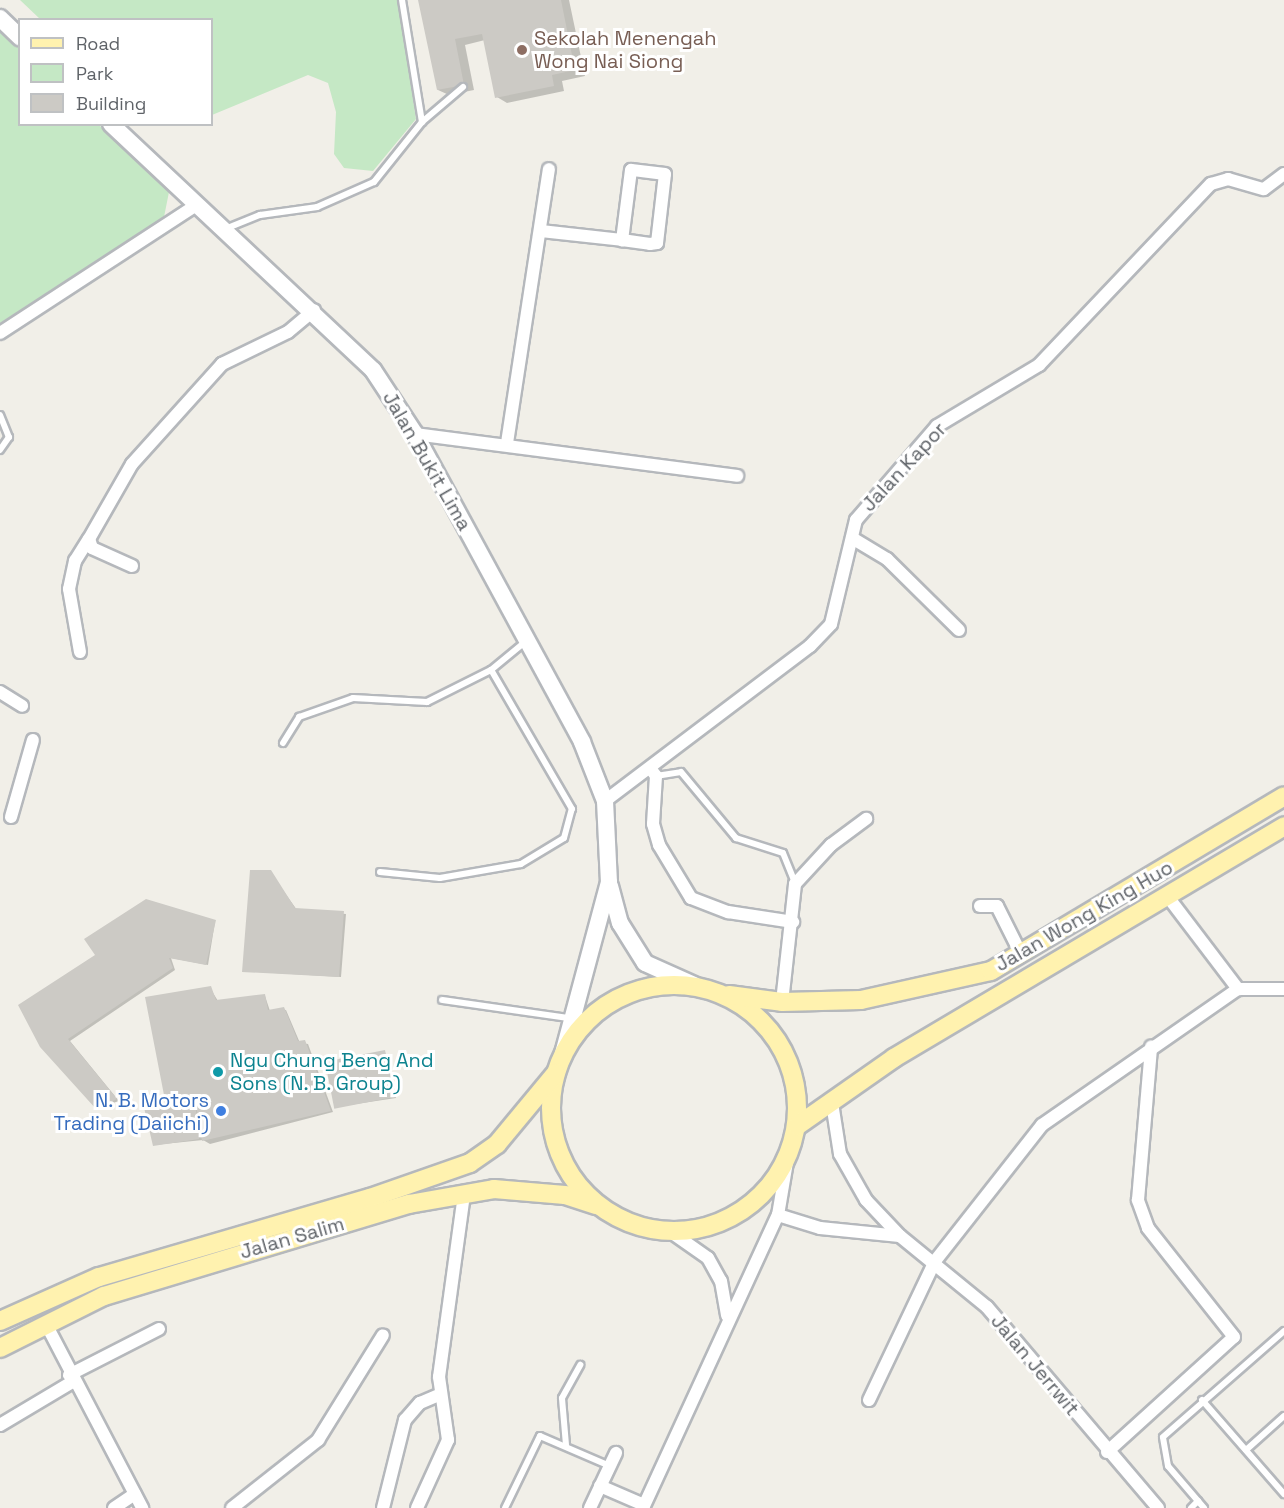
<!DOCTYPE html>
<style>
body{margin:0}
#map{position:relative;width:1284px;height:1508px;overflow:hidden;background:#f1efe8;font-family:"Space Grotesk",sans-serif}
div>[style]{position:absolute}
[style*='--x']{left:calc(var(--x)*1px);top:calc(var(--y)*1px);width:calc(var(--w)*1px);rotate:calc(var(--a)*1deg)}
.green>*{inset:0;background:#c5e8c5}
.shadow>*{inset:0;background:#0003}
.building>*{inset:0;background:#cccac5;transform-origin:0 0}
.roads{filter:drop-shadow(2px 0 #b5b8bc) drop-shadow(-2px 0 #b5b8bc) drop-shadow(0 2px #b5b8bc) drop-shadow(0 -2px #b5b8bc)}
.service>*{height:6px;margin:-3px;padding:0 3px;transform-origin:3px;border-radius:3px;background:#fff}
.minor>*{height:12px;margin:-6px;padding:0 6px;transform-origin:6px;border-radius:6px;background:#fff}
.secondary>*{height:16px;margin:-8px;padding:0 8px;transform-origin:8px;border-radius:8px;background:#fff}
.primary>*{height:18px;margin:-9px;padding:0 9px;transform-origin:9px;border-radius:9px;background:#fff2af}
.primary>.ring{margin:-9px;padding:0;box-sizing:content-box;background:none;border:18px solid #fff2af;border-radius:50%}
.dots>*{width:16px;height:16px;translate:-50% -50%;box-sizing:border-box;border:3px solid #fff;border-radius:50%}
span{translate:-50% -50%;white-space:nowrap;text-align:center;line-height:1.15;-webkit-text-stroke:6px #fff;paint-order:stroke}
.education-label{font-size:20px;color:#785e54}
.left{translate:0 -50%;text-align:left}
.street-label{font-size:20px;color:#5f6368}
.culture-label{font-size:20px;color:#0d838f}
.shop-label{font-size:20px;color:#366cbe}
.right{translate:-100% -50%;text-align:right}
.legend{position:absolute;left:18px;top:18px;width:195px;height:108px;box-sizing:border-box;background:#fff;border:2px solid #bfc1c3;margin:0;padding:8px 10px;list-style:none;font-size:18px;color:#5f6368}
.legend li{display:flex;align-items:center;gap:12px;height:30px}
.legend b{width:30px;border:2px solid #bfc1c3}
</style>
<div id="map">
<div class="green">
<i style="clip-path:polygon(20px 0,398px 0,416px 119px,373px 171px,344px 168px,334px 154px,336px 112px,328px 83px,308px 75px,212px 115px,212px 20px,40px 19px)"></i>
<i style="clip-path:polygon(0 28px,19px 47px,20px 124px,99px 125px,169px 192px,163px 222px,0 323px)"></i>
</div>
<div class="shadow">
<i style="clip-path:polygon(420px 0,569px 0,585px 76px,562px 81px,564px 91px,507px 103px,497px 97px,485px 40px,465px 45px,474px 90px,449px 95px,438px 90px)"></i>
<i style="clip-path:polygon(270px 872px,297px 910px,346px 914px,341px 977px,243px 971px)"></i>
<i style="clip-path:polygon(215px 922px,208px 965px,171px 958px,175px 970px,70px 1041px,119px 1101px,97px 1108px,41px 1046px)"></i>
<i style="clip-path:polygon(210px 988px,218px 1001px,265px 996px,270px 1011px,286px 1010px,300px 1043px,308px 1044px,333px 1112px,210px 1144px,203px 1140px,154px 1145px,165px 1097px)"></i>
<i style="clip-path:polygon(385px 1052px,396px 1098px,336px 1107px)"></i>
</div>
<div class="building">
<i style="clip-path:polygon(418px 0,561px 0,575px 70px,552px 75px,554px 86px,495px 98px,482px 34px,455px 39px,464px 85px,437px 90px)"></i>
<i style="clip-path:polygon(250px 870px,271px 870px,295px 908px,344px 911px,339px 977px,242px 972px)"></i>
<i style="clip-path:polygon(146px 899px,216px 920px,206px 965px,169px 958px,173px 968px,68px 1039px,117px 1099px,96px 1109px,40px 1047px,18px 1005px,95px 955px,84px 939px)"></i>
<i style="clip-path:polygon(211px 986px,216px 1000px,265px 994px,268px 1010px,284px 1007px,298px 1041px,305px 1040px,331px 1111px,202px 1141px,195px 1100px,199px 1139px,153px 1146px,142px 1099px,164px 1095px,145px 997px)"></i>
<i style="left:385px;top:1050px;width:48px;height:61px;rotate:79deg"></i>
</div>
<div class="roads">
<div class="service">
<i style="--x:402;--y:0;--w:124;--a:80.7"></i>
<i style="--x:225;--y:229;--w:38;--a:-22"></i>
<i style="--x:260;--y:215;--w:58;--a:-8"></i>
<i style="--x:317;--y:207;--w:62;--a:-23.7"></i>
<i style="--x:374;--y:182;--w:77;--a:-51.3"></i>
<i style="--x:422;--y:122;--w:54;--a:-40.5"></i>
<i style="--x:0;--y:415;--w:24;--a:68"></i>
<i style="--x:9;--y:437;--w:16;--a:125"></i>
<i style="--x:283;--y:743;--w:31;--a:-58"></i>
<i style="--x:299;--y:717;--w:57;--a:-19.4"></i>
<i style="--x:353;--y:698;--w:74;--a:3.1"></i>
<i style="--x:427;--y:702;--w:72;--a:-26.6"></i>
<i style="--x:491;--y:670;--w:44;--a:-39.5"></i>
<i style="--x:656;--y:776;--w:25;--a:-9"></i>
<i style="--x:681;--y:772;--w:86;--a:50.2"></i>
<i style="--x:736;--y:838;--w:49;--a:17.7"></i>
<i style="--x:783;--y:853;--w:32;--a:68"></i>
<i style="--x:380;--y:872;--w:60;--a:5.7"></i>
<i style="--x:440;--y:878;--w:82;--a:-9.8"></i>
<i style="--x:521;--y:864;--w:50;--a:-31.2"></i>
<i style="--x:564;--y:838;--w:30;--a:-75"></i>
<i style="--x:572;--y:809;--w:161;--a:-120.2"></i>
<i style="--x:442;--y:1000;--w:128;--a:8.1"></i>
<i style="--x:1202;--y:1400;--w:125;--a:48.9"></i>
<i style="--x:566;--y:1445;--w:47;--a:-94.9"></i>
<i style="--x:562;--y:1398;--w:38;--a:-61"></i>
<i style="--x:1246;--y:1450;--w:51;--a:-41.8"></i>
<i style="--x:505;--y:1508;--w:80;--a:-64.1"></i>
<i style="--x:540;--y:1436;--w:76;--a:23.2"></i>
<i style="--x:1191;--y:1508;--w:10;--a:-45"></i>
<i style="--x:1204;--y:1508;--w:55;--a:-130.6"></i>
<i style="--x:1168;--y:1466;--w:29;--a:-100"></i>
<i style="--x:1163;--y:1437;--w:161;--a:-41.2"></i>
</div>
<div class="minor">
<i style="--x:541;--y:231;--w:81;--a:6.3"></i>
<i style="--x:622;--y:240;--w:28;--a:8"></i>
<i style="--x:650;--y:244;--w:7;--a:-8"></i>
<i style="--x:657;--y:243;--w:69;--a:-83.4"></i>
<i style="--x:665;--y:174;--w:34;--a:-173"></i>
<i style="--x:631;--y:170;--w:71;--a:97.3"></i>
<i style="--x:0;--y:333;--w:233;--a:-33.1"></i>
<i style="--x:415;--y:434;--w:325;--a:7.4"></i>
<i style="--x:507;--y:443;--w:277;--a:-81.3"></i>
<i style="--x:852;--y:538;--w:41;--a:31"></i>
<i style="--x:887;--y:559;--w:101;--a:44.6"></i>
<i style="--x:132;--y:566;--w:44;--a:-155.8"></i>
<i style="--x:92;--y:548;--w:9;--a:-108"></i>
<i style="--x:89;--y:539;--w:86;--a:-60.2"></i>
<i style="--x:132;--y:464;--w:135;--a:-48"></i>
<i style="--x:222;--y:364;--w:73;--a:-25.9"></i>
<i style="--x:288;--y:332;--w:34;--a:-40"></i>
<i style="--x:80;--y:652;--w:64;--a:-99.9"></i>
<i style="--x:69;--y:589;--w:29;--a:-78"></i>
<i style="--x:75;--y:561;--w:26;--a:-58"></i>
<i style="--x:0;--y:692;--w:26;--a:32"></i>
<i style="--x:650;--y:768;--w:10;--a:53"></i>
<i style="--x:656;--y:776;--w:48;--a:93.6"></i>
<i style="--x:653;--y:824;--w:22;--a:74"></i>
<i style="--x:659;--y:845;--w:62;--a:58.9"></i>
<i style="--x:691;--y:898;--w:40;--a:21"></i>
<i style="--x:728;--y:912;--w:66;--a:8.7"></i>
<i style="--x:605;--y:801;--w:257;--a:-37.1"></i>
<i style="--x:810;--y:646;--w:30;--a:-46"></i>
<i style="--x:831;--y:624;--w:107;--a:-76.5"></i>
<i style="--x:856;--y:520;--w:124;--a:-49.2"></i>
<i style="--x:937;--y:426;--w:119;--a:-30.9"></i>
<i style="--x:1039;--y:365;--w:250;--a:-46.5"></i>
<i style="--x:1211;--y:184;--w:18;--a:-16"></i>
<i style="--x:1228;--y:179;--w:37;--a:16"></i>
<i style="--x:1264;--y:189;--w:25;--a:-37"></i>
<i style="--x:11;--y:817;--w:80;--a:-74.1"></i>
<i style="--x:1168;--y:897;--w:116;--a:52.7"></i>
<i style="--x:980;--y:906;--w:17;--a:0"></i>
<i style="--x:997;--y:906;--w:54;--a:63.4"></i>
<i style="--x:782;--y:1002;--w:119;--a:-83.7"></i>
<i style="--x:795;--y:884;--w:53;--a:-47.3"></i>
<i style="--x:831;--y:845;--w:44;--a:-36.6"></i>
<i style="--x:832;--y:1103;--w:52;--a:81.1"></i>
<i style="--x:840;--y:1154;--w:53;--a:60.5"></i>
<i style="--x:866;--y:1200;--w:50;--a:46.6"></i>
<i style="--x:900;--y:1236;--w:112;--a:39.2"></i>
<i style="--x:987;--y:1307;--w:264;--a:49.6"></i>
<i style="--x:778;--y:1215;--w:44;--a:17.2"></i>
<i style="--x:820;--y:1228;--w:80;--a:5.7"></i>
<i style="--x:671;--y:1232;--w:45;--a:35.1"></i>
<i style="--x:708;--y:1258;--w:26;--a:61"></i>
<i style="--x:721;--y:1281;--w:35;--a:80"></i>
<i style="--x:46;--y:1324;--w:208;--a:62.4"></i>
<i style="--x:69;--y:1375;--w:101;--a:-27.1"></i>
<i style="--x:869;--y:1400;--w:154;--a:-64.6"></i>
<i style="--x:935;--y:1261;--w:173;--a:-51.8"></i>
<i style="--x:1042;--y:1125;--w:239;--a:-34.8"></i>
<i style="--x:1238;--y:989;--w:46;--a:0"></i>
<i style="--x:0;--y:1425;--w:84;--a:-30.8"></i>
<i style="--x:1107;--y:1452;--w:171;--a:-42.2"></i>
<i style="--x:1234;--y:1337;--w:139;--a:-128.3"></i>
<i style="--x:1148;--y:1228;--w:30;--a:-110"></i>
<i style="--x:1138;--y:1200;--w:154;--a:-85.1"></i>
<i style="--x:600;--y:1486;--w:48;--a:23.4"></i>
<i style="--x:114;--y:1508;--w:25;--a:-34"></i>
<i style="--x:232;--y:1508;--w:110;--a:-38.3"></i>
<i style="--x:318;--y:1440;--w:123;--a:-58.2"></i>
<i style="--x:383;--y:1508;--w:91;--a:-76"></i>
<i style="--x:405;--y:1420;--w:23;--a:-49"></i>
<i style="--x:420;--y:1403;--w:21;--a:-23"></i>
<i style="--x:417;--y:1508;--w:75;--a:-65.5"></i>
<i style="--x:448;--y:1440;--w:64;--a:-98.1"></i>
<i style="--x:439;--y:1377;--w:185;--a:-82.2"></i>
<i style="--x:590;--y:1508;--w:61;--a:-64.7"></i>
<i style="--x:643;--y:1508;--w:323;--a:-65.3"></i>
<i style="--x:778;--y:1215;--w:60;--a:-80.4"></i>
</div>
<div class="secondary">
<i style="--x:0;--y:18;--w:28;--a:44"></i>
<i style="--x:111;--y:124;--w:359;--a:43.2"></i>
<i style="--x:373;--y:370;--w:77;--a:56.7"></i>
<i style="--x:415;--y:434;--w:350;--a:61.5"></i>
<i style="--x:582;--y:742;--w:63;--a:68.7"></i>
<i style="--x:605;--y:801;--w:81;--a:87.2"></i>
<i style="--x:609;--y:882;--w:181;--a:105"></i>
<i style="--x:610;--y:886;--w:38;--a:75"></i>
<i style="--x:620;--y:923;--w:47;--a:58"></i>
<i style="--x:645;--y:963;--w:54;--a:24.2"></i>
</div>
<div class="primary">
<i class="ring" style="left:551px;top:985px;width:228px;height:228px"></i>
<i style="--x:729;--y:995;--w:53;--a:7.5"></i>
<i style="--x:782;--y:1002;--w:79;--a:-1.5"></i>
<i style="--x:861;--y:1000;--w:133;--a:-12.6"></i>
<i style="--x:991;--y:971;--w:341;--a:-30.8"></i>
<i style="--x:797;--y:1126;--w:118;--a:-35"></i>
<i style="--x:894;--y:1058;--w:454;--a:-30.7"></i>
<i style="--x:0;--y:1321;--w:108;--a:-24"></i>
<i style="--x:99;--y:1277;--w:282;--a:-16.3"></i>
<i style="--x:370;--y:1198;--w:106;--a:-19.3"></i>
<i style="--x:470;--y:1163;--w:33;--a:-35"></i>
<i style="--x:497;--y:1144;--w:92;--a:-50.3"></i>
<i style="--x:0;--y:1348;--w:116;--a:-26.6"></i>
<i style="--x:104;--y:1296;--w:319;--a:-16.8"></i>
<i style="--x:409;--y:1204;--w:86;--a:-10"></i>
<i style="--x:494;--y:1189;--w:71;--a:4.8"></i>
<i style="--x:565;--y:1195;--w:33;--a:18"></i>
</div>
</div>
<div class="dots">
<i style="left:522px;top:50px;background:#8d6e63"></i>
<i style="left:218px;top:1072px;background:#0f9aa8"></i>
<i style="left:221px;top:1111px;background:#3f7fe0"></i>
</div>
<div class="education-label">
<span class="left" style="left:534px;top:50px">Sekolah Menengah<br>Wong Nai Siong</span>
</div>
<div class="street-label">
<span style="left:427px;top:461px;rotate:60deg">Jalan Bukit Lima</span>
<span style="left:904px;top:467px;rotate:-47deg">Jalan Kapor</span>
<span style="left:1084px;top:916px;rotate:-30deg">Jalan Wong King Huo</span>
<span style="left:292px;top:1238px;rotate:-16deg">Jalan Salim</span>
<span style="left:1035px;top:1365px;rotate:50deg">Jalan Jerrwit</span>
</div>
<div class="culture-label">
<span class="left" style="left:230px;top:1072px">Ngu Chung Beng And<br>Sons (N. B. Group)</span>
</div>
<div class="shop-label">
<span class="right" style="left:209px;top:1112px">N. B. Motors<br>Trading (Daiichi)</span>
</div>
<ul class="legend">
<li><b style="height:8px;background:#fff2af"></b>Road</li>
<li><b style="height:16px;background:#c5e8c5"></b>Park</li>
<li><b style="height:16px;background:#cccac5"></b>Building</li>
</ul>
</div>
